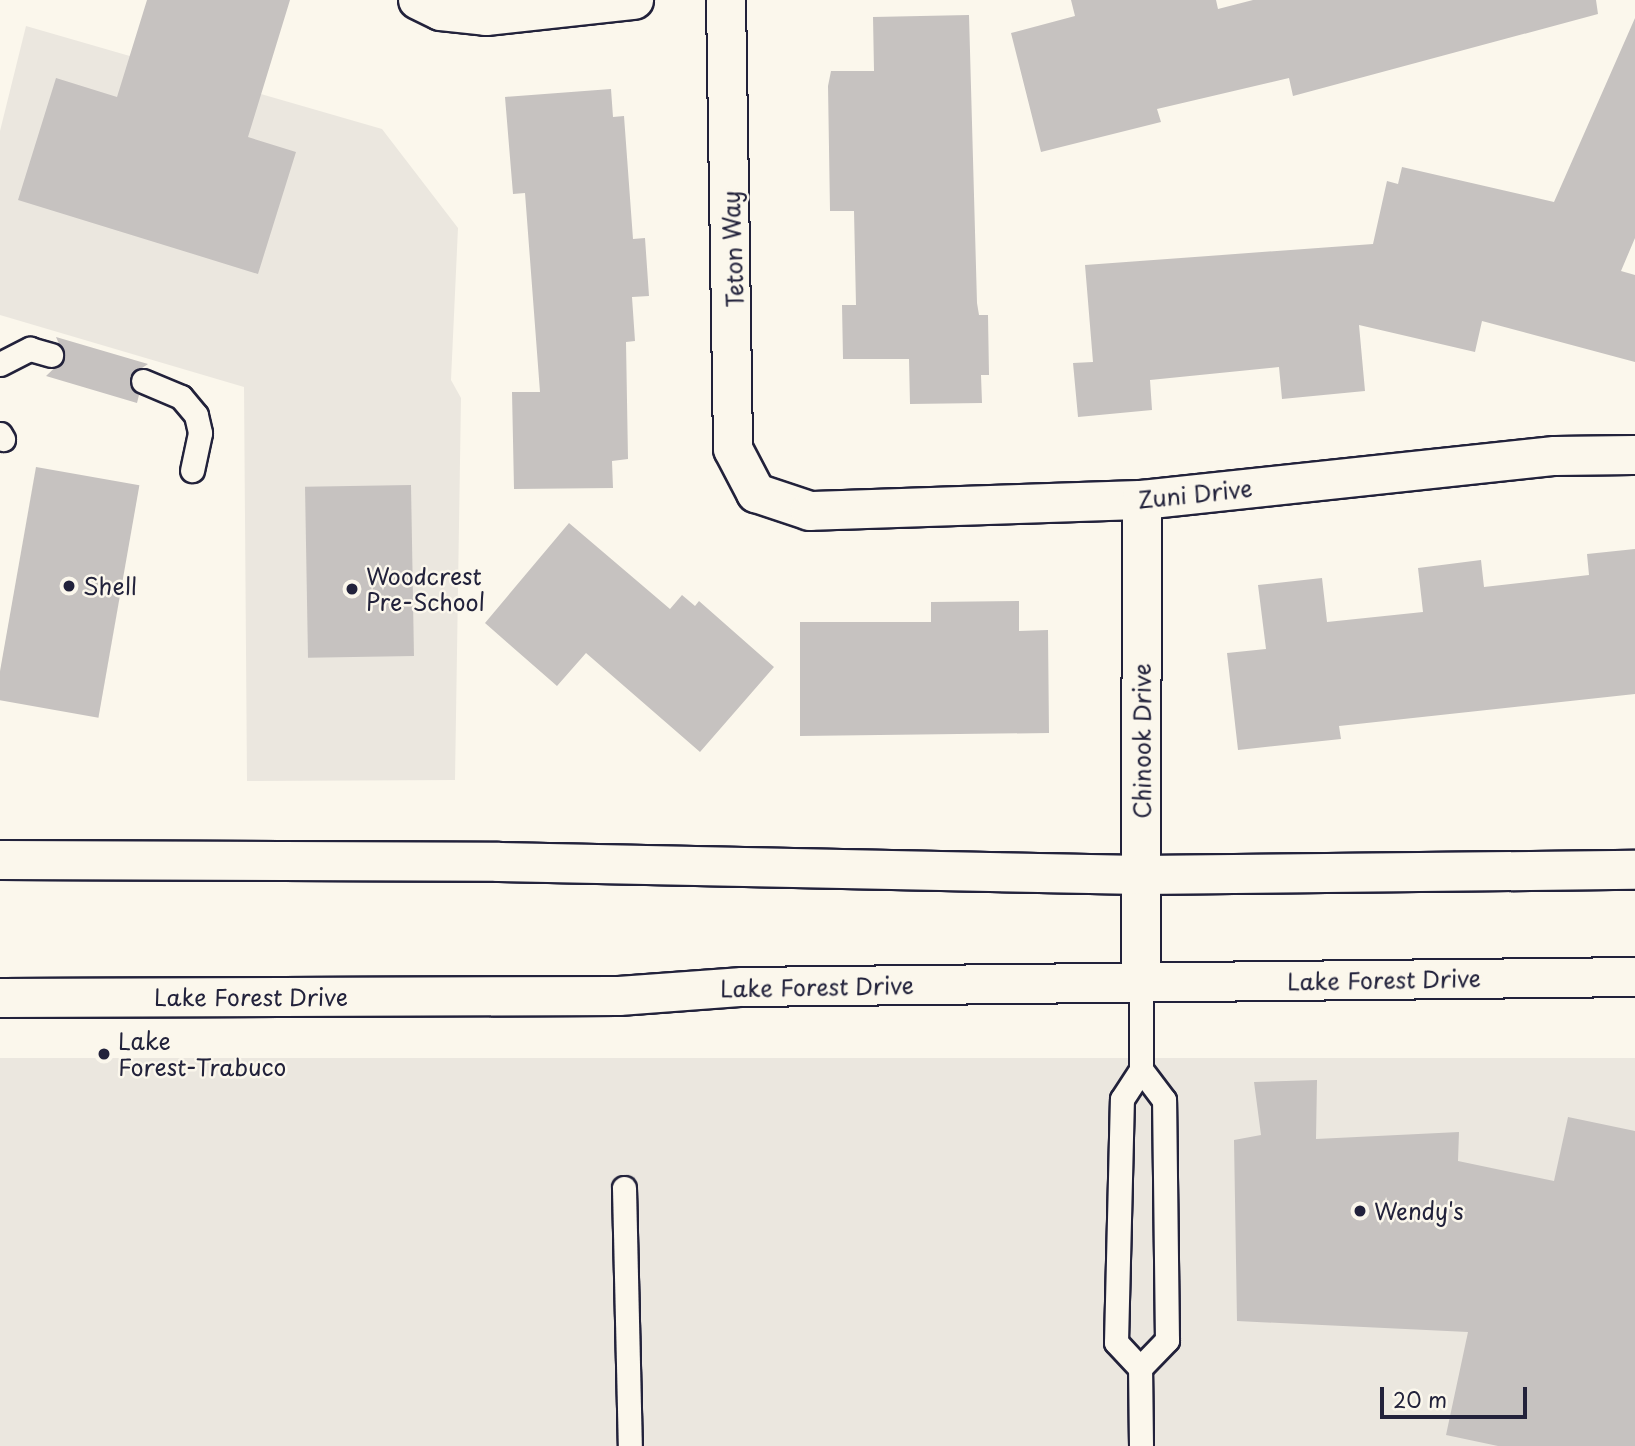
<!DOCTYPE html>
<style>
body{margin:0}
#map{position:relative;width:1635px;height:1446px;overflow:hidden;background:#fbf7ec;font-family:"Playpen Sans",sans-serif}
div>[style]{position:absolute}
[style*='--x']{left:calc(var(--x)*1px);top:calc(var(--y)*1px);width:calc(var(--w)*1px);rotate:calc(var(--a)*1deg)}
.built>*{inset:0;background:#ebe7df;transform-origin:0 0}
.building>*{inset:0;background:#c6c2c0;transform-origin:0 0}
.roads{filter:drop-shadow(2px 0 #22223b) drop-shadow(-2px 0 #22223b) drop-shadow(0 2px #22223b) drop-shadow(0 -2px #22223b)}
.lane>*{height:23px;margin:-11.5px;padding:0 11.5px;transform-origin:11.5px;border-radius:11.5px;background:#fbf7ec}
.street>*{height:38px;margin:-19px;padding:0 19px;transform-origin:19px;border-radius:19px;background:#fbf7ec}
.primary>*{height:38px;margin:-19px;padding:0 19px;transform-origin:19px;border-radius:19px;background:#fbf7ec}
.dots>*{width:19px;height:19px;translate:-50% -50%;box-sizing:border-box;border:4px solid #fbf7ec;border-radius:50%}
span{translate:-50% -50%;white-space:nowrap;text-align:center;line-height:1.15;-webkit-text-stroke:5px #fbf7ec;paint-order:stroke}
.street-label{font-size:23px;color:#22223b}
.poi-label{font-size:23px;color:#22223b}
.left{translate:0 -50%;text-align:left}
.scale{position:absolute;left:1380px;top:1387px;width:147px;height:32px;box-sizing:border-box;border:4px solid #22223b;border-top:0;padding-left:9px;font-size:21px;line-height:24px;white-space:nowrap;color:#22223b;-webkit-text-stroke:5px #fbf7ec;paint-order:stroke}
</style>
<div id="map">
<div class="built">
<i style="clip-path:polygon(26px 26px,382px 129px,458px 228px,451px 380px,461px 398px,455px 780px,247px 781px,244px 387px,0 315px,0 131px)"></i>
<i style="left:1635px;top:1058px;width:388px;height:1635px;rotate:90deg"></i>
</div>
<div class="building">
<i style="clip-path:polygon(147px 0,290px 0,248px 137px,296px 152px,258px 274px,18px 200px,56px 78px,117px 97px)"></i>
<i style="clip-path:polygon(1071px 0,1216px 0,1218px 9px,1253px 0,1596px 0,1598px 14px,1293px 96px,1289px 78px,1157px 109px,1161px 122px,1041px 152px,1011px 33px,1075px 16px)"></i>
<i style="clip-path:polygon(969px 15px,977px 303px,979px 315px,988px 315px,989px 375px,981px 375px,982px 403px,910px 404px,909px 359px,843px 359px,842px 305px,856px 305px,854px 211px,830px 211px,828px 86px,831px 71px,874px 71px,873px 17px)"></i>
<i style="clip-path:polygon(1635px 18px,1635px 238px,1621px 271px,1635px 275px,1635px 362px,1482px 321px,1475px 352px,1359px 325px,1365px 391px,1282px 399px,1279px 367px,1150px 380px,1152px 410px,1078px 417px,1073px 363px,1093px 362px,1085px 265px,1373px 244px,1387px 181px,1398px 184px,1402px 167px,1554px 202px)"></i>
<i style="clip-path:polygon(611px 89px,613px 117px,624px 116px,633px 239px,645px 238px,649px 296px,632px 297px,635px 341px,626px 342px,628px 459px,612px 461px,613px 488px,514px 489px,512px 392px,540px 392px,525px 193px,513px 194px,505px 97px)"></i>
<i style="clip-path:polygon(56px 337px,148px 364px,130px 376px,132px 389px,139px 395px,137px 403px,46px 376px,65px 358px)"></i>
<i style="left:36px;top:467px;width:105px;height:236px;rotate:10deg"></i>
<i style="left:411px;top:485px;width:171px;height:106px;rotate:89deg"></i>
<i style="clip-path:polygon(569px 523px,670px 609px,682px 595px,695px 606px,699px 601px,774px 667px,700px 752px,586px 653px,557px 686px,485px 623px)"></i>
<i style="clip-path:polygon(1635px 549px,1635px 694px,1339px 726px,1341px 739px,1238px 750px,1227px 653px,1266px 649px,1258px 585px,1322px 578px,1327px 622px,1423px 612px,1418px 568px,1481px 560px,1484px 587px,1589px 575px,1587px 554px)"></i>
<i style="clip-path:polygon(1019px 601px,1019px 631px,1048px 630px,1049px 733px,800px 736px,800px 622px,931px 622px,931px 602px)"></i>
<i style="clip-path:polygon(1317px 1080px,1316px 1139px,1459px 1132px,1458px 1161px,1554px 1181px,1568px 1117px,1635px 1131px,1635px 1446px,1498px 1446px,1446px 1435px,1468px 1332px,1237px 1321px,1234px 1140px,1261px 1135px,1254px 1082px)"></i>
</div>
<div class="roads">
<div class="lane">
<i style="--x:0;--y:364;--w:34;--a:-27"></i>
<i style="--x:30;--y:349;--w:22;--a:16"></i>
<i style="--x:143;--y:381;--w:41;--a:22.8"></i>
<i style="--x:181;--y:397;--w:23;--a:50"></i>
<i style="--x:196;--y:415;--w:18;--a:77"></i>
<i style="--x:200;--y:433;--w:38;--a:102"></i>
<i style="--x:0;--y:434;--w:6;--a:59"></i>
<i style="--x:624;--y:1188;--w:258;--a:88.7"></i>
<i style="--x:1140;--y:1368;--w:39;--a:-46"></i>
<i style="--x:1167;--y:1340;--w:240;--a:-90.7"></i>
<i style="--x:1164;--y:1100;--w:38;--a:-127"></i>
<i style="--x:1141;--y:1446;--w:78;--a:-90.7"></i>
<i style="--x:1140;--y:1368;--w:35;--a:-133"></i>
<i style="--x:1116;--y:1342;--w:243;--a:-88.6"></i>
<i style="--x:1122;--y:1099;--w:35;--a:-57"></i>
<i style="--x:1141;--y:1070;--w:88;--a:-90"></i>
</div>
<div class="street">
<i style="--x:418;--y:0;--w:25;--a:26"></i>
<i style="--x:441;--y:11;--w:45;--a:6.3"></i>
<i style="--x:486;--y:16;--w:149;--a:-6.2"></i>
<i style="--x:726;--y:0;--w:449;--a:89.1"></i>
<i style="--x:733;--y:449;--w:50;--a:62.4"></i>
<i style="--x:756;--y:493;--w:57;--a:18.4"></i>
<i style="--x:810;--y:511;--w:332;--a:-1.9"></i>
<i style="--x:1142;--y:500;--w:415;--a:-6.1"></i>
<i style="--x:1555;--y:456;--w:80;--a:-0.7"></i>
<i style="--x:1141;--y:982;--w:482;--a:-89.9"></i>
</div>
<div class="primary">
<i style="--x:0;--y:860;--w:499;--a:0.2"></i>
<i style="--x:499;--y:862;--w:642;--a:1.16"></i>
<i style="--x:1141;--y:875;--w:494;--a:-0.6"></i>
<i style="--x:0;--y:998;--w:619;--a:-0.19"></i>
<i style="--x:619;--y:996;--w:124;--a:-4.2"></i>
<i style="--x:743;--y:987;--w:892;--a:-0.64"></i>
</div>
</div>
<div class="dots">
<i style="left:69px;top:586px;background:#22223b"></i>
<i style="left:352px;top:589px;background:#22223b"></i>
<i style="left:104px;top:1054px;background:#22223b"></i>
<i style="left:1360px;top:1211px;background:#22223b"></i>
</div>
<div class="street-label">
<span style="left:733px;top:249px;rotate:-92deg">Teton Way</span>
<span style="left:1195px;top:494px;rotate:-6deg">Zuni Drive</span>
<span style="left:1142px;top:741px;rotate:-90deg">Chinook Drive</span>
<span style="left:1384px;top:980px;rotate:-1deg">Lake Forest Drive</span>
<span style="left:817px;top:987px;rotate:-1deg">Lake Forest Drive</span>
<span style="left:251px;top:997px">Lake Forest Drive</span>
</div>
<div class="poi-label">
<span class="left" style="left:366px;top:589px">Woodcrest<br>Pre-School</span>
<span class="left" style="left:83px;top:586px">Shell</span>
<span class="left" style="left:118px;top:1054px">Lake<br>Forest-Trabuco</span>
<span class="left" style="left:1374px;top:1211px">Wendy's</span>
</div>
<div class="scale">20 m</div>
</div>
